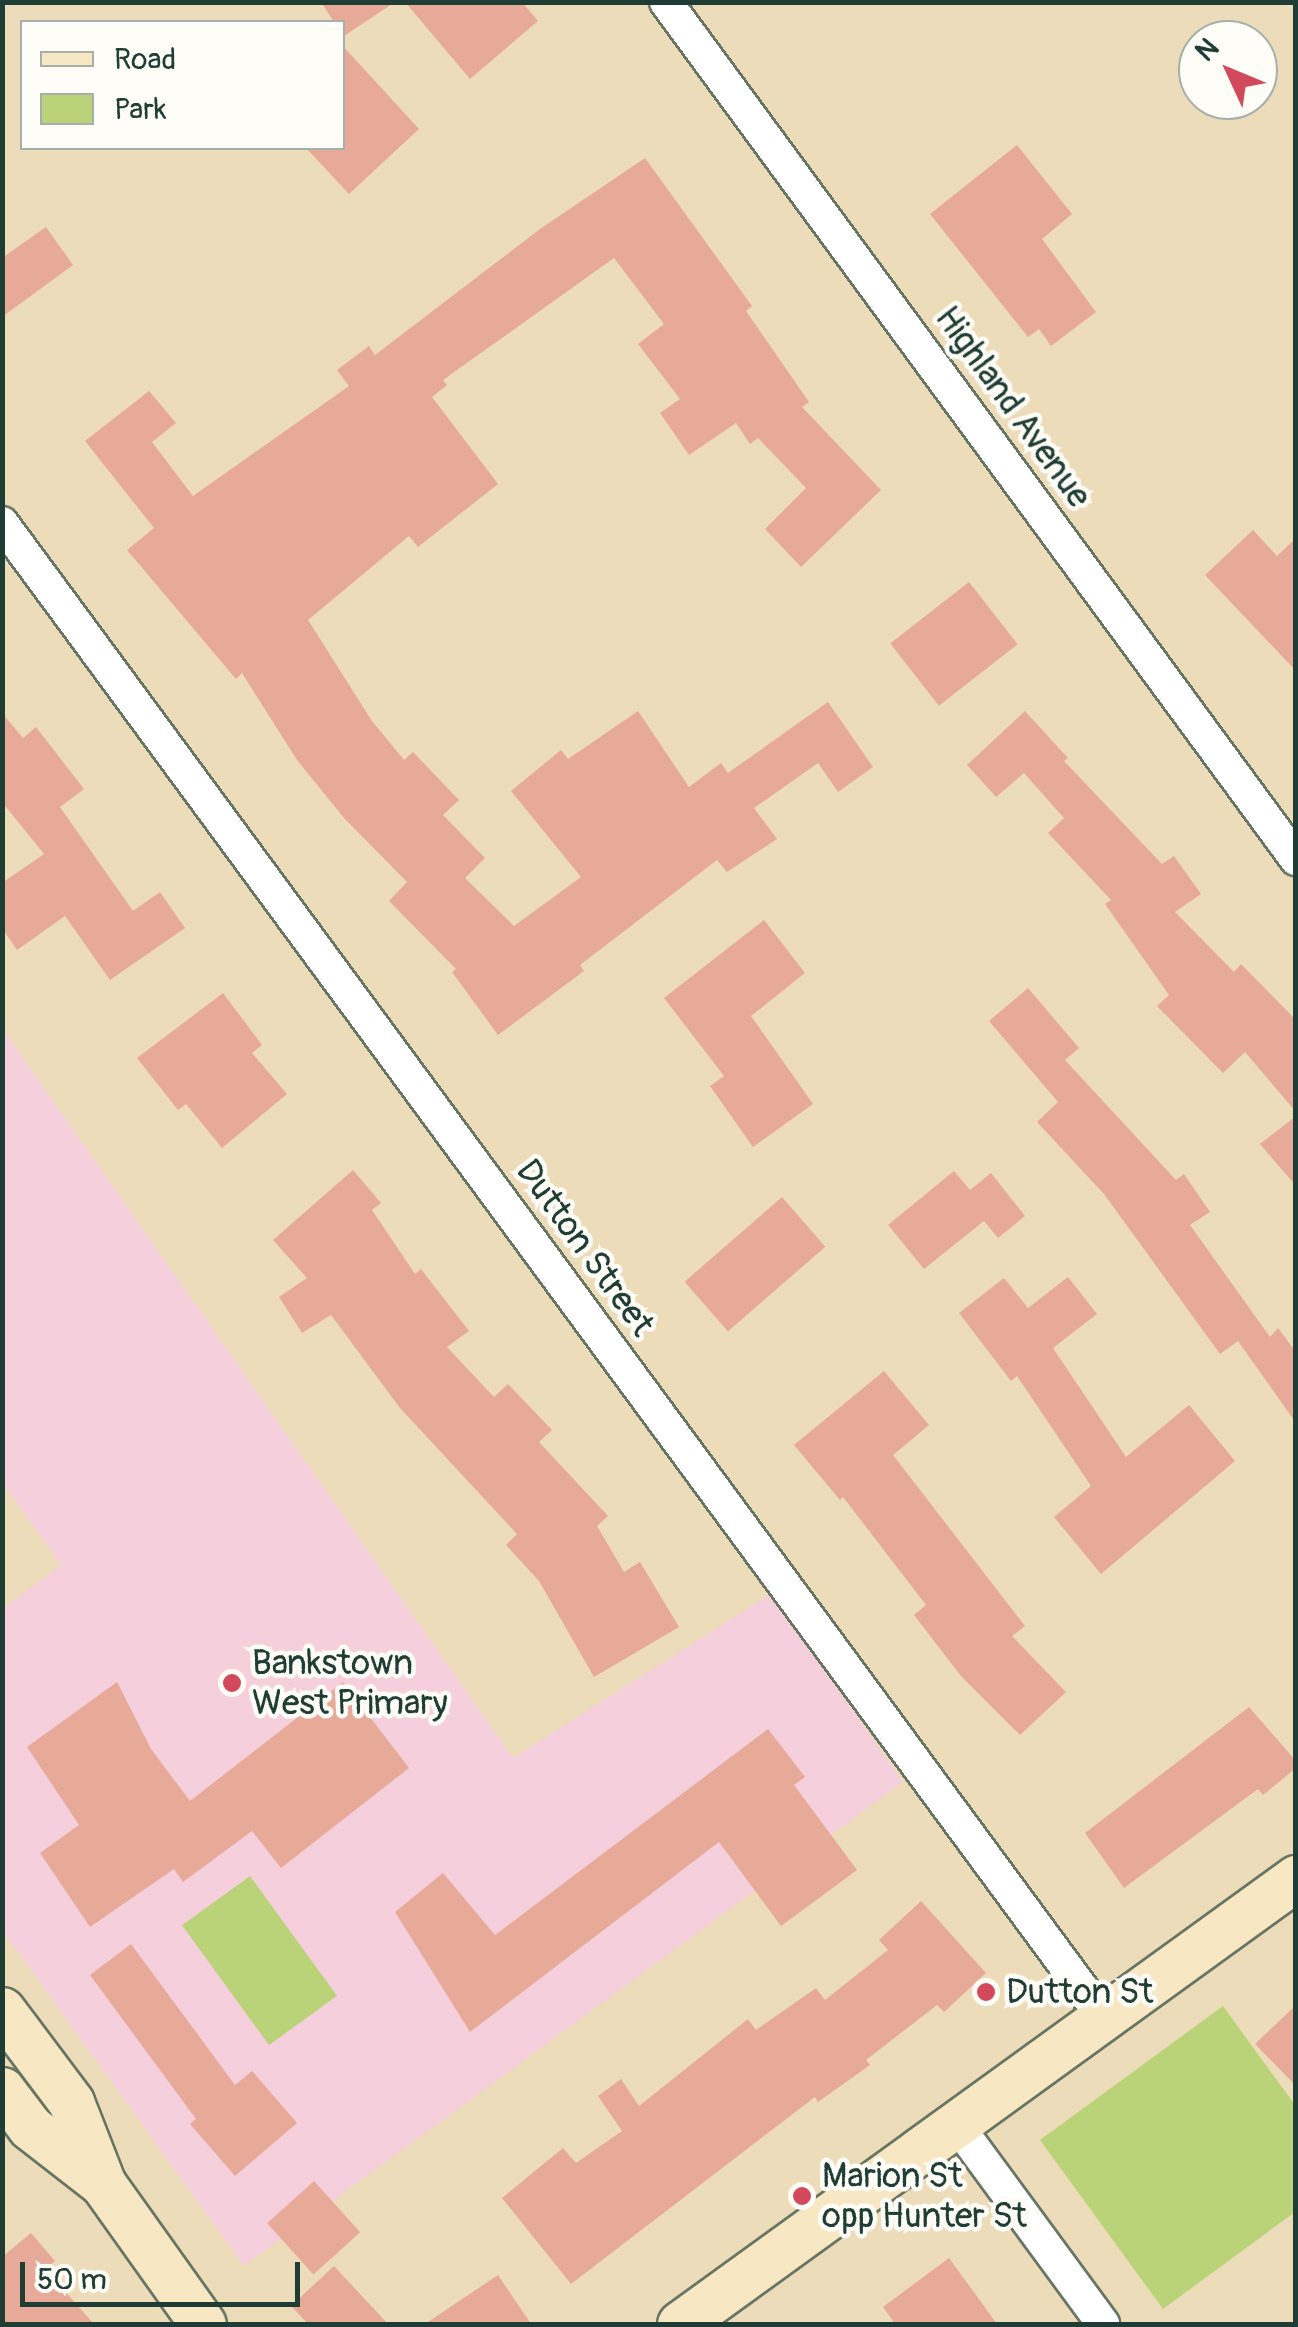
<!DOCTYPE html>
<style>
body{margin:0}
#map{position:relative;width:1298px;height:2327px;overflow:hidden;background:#eddcba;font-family:Pangolin,sans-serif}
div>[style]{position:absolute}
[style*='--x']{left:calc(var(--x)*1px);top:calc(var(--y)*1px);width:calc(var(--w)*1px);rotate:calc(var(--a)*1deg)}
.built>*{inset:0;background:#f5cfdb}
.green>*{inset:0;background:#bad379;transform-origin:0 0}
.building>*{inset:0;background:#e7aa99;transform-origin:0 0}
.roads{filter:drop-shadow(2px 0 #677563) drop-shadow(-2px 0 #677563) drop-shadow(0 2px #677563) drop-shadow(0 -2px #677563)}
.street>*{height:32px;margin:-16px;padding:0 16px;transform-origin:16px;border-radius:16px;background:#fff}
.secondary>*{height:45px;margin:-22.5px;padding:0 22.5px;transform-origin:22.5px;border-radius:22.5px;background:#f7e8c3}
.dots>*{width:28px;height:28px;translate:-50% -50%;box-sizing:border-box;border:5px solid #fdfcf7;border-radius:50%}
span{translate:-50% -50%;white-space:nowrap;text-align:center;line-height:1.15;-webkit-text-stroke:9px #fdfcf7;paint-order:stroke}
.street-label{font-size:35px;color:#1f3d34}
.poi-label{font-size:35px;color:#1f3d34}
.left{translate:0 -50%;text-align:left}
.frame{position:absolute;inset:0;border:5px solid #1f3d34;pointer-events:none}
.legend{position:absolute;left:20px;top:20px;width:325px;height:130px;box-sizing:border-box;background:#fdfcf7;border:2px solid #a4b0a9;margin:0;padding:12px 18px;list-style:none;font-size:30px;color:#1f3d34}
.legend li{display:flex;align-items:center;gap:20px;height:50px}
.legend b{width:50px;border:2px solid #a4b0a9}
.north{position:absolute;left:1178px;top:20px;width:100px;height:100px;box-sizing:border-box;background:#fdfcf7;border:2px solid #a4b0a9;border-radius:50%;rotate:314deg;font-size:28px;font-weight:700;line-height:40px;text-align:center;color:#1f3d34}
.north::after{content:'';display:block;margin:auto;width:35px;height:45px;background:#d1495b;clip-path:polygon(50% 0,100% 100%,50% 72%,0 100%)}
.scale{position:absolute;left:20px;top:2262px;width:280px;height:45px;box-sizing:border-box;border:5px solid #1f3d34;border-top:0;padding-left:12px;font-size:30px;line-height:35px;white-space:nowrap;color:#1f3d34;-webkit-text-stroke:8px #fdfcf7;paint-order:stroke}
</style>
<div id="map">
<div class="built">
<i style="clip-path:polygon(2px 1028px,513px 1758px,772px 1593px,903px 1782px,244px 2266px,3px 1931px,3px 1608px,61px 1565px,3px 1483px)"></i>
</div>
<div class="green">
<i style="left:250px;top:1876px;width:148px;height:84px;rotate:54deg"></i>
<i style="clip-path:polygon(1223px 2006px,1295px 2105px,1295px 2212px,1163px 2309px,1040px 2140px)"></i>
</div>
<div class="building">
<i style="clip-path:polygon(321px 2px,395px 2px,344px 36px,342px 22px,334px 22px)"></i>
<i style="clip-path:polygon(405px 2px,522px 2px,538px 21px,470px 79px)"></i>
<i style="clip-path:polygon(342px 45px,419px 129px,349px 194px,306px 148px,342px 148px)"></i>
<i style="clip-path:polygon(1017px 145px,1072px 214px,1042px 239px,1096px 312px,1051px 346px,1039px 329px,1028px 337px,930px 214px)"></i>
<i style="clip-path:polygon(645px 158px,752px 306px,746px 311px,809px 402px,802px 407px,881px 490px,801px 567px,765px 529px,806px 488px,758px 438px,750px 444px,736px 423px,689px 455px,660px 413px,680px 399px,638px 344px,664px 324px,614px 258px,443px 380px,447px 385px,432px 397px,498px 484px,418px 547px,409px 536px,308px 620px,372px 721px,404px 760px,413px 752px,459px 800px,443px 815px,485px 858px,465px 878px,514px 926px,581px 877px,511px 791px,561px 750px,568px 759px,638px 711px,689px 787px,721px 763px,728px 773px,828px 702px,873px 767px,838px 792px,818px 763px,754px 808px,777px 839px,727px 872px,717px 860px,580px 965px,584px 971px,498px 1035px,452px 972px,456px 969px,389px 901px,407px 882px,344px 818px,297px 760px,242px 673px,236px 679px,127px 550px,154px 528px,85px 441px,149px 391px,176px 423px,152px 442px,193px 496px,349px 386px,337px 370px,369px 346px,375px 355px,540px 229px)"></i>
<i style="clip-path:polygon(46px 227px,73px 265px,2px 317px,2px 258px)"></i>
<i style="clip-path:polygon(1253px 530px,1277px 556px,1296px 538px,1296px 671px,1205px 575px)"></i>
<i style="left:969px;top:582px;width:79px;height:100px;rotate:52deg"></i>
<i style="clip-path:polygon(1025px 711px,1068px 758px,1064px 761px,1162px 864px,1174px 856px,1201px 894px,1175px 912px,1234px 972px,1241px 964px,1296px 1020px,1296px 1112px,1245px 1052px,1223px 1073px,1157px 1006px,1169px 995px,1105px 904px,1111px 900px,1048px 833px,1064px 818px,1024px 773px,996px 797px,967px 765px)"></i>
<i style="clip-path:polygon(2px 713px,23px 738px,36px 727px,84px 789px,60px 807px,133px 911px,160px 892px,185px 928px,110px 980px,65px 916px,17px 950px,2px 928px,2px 883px,44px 854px,2px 802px)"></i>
<i style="clip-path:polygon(764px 920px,805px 973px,751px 1016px,813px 1104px,753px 1147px,710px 1086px,724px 1076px,664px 998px)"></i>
<i style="clip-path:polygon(1028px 988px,1079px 1048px,1065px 1060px,1176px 1180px,1184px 1174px,1210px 1212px,1190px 1225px,1270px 1337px,1278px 1328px,1296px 1352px,1296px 1423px,1238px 1341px,1220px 1354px,1104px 1194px,1037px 1122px,1058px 1102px,989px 1021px)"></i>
<i style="clip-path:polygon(223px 993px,262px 1045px,252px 1053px,287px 1094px,222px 1148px,186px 1104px,178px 1110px,137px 1058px)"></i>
<i style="clip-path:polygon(1296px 1116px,1296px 1186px,1260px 1144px)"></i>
<i style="clip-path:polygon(353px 1170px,381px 1203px,372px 1210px,415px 1274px,421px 1269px,469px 1331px,447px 1347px,494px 1397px,508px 1384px,552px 1430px,539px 1442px,608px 1516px,597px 1526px,624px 1572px,640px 1562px,679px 1627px,594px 1677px,539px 1581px,506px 1545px,517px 1534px,400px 1408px,331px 1315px,302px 1333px,279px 1297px,307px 1278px,273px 1240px)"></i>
<i style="clip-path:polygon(954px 1171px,970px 1190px,991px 1173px,1025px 1216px,998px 1238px,984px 1221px,924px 1269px,888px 1225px)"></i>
<i style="left:782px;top:1197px;width:66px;height:129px;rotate:49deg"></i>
<i style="clip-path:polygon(1068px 1277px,1097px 1314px,1053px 1348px,1126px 1457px,1189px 1405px,1235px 1461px,1101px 1574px,1054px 1517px,1091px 1486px,1017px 1376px,1011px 1381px,959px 1313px,1004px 1278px,1028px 1308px)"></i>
<i style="clip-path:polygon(884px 1371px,929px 1425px,893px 1455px,1025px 1626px,1012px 1636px,1066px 1692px,1020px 1735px,961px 1676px,914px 1615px,926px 1605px,843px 1497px,840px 1500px,794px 1445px)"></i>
<i style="clip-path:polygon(117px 1682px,151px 1749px,190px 1801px,343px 1682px,409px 1768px,281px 1868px,252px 1831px,183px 1882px,174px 1869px,90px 1927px,40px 1853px,79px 1825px,27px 1747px)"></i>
<i style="clip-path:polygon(1249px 1707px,1296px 1761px,1296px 1768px,1263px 1795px,1258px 1789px,1124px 1888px,1085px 1833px)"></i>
<i style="clip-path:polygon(768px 1729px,805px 1777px,794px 1785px,857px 1870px,781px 1926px,719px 1842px,470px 2032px,395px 1912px,443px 1873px,495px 1935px)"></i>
<i style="clip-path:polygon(921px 1901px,986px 1973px,944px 2012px,937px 2005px,866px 2060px,870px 2065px,818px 2102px,815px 2097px,571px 2284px,502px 2198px,563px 2148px,576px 2163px,622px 2131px,598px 2096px,621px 2079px,639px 2106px,748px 2019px,756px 2030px,816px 1988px,825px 2000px,888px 1950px,879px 1940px)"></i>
<i style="clip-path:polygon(131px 1944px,235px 2085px,252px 2071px,297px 2123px,235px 2176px,190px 2124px,196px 2119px,90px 1975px)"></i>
<i style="clip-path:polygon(1296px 2005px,1296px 2086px,1255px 2044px)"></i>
<i style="left:314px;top:2181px;width:69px;height:63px;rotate:48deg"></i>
<i style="clip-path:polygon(31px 2233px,55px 2261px,45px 2269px,94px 2324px,2px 2324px,2px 2257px)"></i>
<i style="clip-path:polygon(949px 2258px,997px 2324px,895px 2324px,883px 2307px)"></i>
<i style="clip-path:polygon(334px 2266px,388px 2324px,308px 2324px,291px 2306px)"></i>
<i style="clip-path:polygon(498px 2275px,531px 2324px,425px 2324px)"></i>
</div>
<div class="roads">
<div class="street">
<i style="--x:666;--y:2;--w:1064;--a:53.68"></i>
<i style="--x:2;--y:523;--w:1857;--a:53.61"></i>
<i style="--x:957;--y:2125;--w:247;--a:53.7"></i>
</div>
<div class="secondary">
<i style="--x:2;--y:2010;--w:115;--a:53.1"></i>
<i style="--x:71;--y:2102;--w:88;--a:68.7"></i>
<i style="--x:103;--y:2184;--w:172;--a:54.5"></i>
<i style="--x:2;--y:2090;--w:46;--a:52.9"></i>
<i style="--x:30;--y:2127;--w:91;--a:37.9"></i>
<i style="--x:680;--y:2324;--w:761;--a:-35.91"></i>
</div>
</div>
<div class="dots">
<i style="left:232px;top:1683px;background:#d1495b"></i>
<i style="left:986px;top:1992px;background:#d1495b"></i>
<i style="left:802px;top:2196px;background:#d1495b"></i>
</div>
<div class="street-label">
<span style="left:1013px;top:407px;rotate:54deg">Highland Avenue</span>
<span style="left:585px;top:1248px;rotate:54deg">Dutton Street</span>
</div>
<div class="poi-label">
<span class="left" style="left:252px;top:1683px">Bankstown<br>West Primary</span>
<span class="left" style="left:1006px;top:1992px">Dutton St</span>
<span class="left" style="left:822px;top:2196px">Marion St<br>opp Hunter St</span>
</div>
<div class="frame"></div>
<ul class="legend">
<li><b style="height:12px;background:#f7e8c3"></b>Road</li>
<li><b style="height:28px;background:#bad379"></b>Park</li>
</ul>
<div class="north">N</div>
<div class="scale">50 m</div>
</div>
